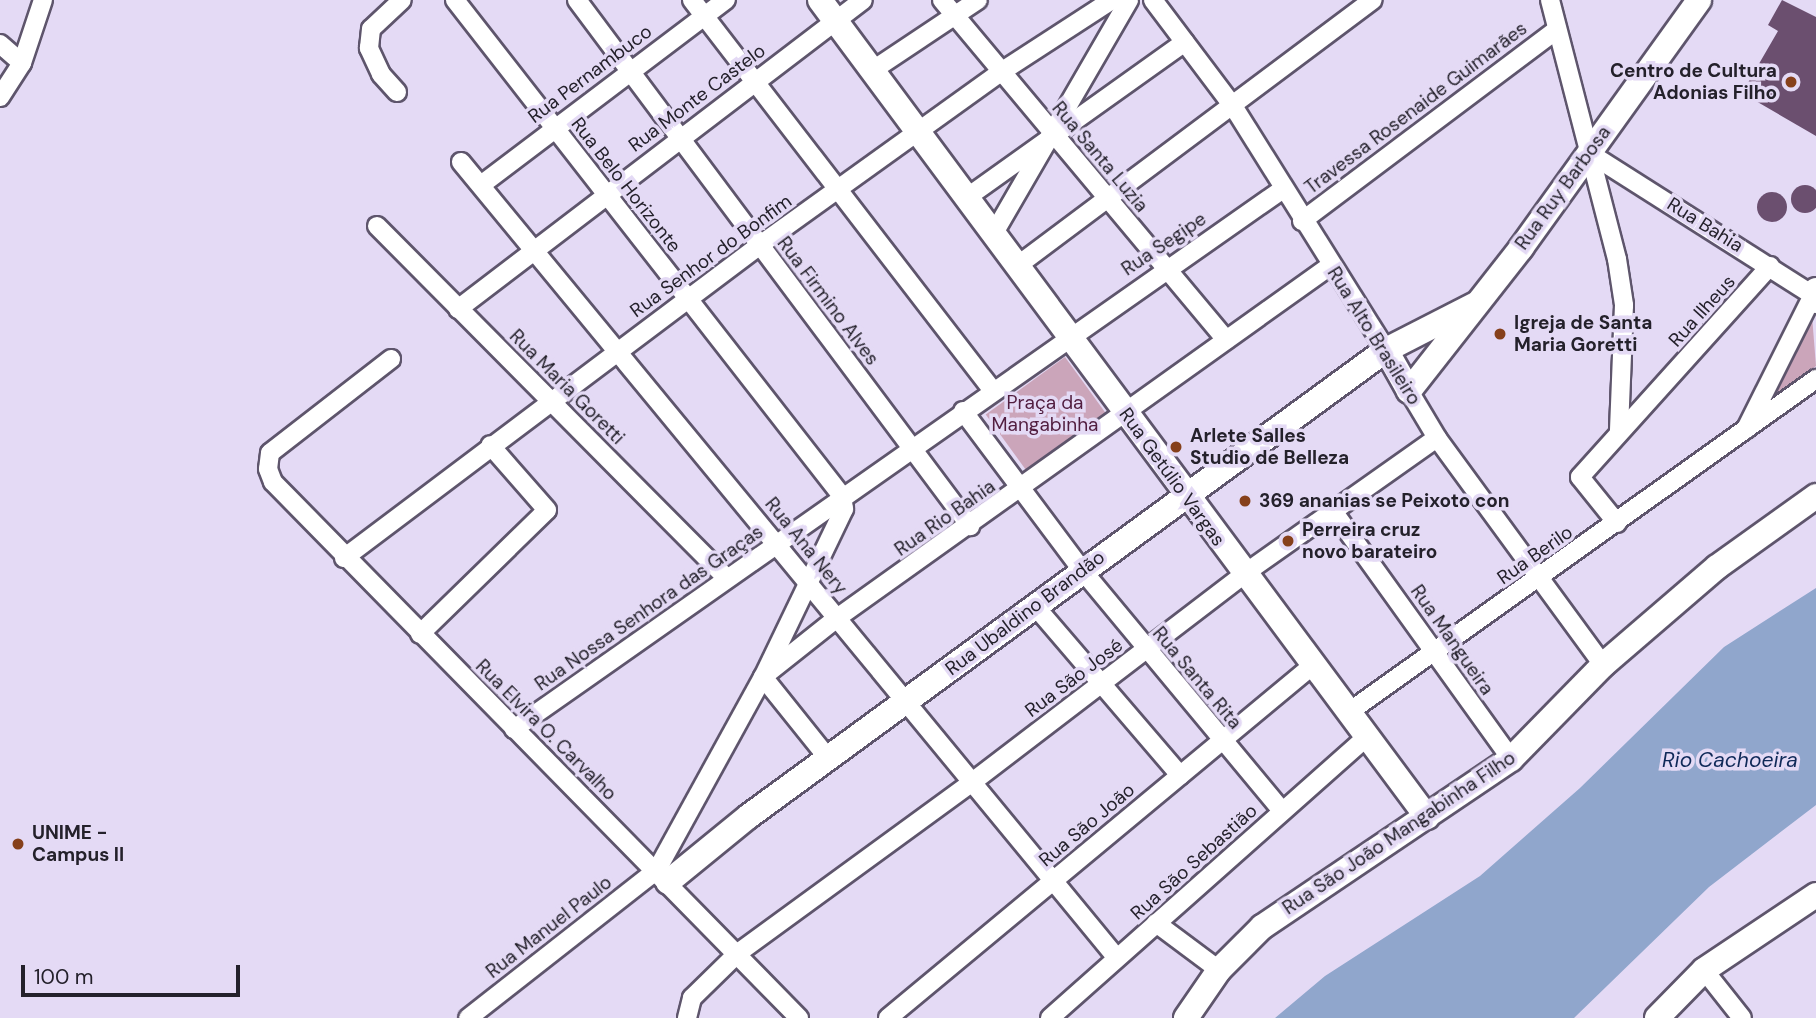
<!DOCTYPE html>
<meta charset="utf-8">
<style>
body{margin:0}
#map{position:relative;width:1816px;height:1018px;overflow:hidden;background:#e4daf5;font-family:"DM Sans",sans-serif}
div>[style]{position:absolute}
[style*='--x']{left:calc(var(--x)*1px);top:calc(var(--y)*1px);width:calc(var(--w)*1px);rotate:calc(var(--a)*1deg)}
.green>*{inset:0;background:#cba5ba;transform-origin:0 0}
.water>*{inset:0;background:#90a6cc}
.building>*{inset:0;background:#6b4f6f}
.round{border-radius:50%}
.roads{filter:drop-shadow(2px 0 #5e556c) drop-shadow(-2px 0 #5e556c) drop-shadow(0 2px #5e556c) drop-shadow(0 -2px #5e556c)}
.street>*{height:18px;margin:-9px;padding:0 9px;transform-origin:9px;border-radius:9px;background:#fff}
.secondary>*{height:24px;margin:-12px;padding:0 12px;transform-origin:12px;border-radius:12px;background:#fff}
.dots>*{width:19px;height:19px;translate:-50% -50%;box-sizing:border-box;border:4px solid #e4daf5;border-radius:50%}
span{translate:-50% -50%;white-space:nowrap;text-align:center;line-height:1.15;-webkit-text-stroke:7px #e4daf5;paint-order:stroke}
.poi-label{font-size:19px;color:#24212b;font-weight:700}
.right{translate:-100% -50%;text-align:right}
.left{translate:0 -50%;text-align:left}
.street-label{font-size:19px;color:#24212b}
.park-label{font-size:19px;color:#511d3f}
.water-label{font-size:21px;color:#0f2958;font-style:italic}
.scale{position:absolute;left:21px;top:965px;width:219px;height:32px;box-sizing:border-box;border:4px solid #24212b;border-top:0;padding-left:9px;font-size:21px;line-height:24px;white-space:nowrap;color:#24212b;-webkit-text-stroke:5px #e4daf5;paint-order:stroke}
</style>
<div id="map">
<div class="green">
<i style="clip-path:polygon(1812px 316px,1816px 366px,1774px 399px)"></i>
<i style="left:1065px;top:357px;width:70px;height:98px;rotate:54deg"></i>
</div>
<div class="water">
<i style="clip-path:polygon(1816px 588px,1816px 805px,1709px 887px,1574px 1018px,1275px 1018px,1325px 976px,1480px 876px,1580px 788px,1724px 647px)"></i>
</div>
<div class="building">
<i style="clip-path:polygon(1782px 0,1816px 17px,1816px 136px,1742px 93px,1778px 31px,1768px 25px)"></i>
<i class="round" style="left:1791px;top:185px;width:28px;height:28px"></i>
<i class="round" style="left:1757px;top:192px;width:30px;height:30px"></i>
</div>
<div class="roads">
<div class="street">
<i style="--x:455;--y:0;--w:629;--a:52.04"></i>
<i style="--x:842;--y:496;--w:13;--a:81"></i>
<i style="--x:844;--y:509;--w:187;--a:115.7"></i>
<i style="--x:763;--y:677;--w:220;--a:118.8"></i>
<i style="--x:657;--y:870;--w:240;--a:141.9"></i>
<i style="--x:577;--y:0;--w:657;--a:53.23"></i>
<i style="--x:692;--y:0;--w:492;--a:52.4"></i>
<i style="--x:942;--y:0;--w:443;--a:50.1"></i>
<i style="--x:1153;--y:0;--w:133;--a:53"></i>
<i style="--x:1233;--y:106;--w:288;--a:57.9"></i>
<i style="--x:1550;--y:0;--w:268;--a:75.5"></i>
<i style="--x:1617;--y:259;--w:47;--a:81.3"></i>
<i style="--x:1624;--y:305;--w:127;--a:92.3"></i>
<i style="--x:0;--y:44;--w:29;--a:41"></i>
<i style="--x:873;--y:70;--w:126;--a:-33.7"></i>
<i style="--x:397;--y:92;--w:24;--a:-132"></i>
<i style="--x:381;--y:74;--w:29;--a:-115"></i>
<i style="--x:369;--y:48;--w:19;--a:-84"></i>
<i style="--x:371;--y:29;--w:42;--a:-43.1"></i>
<i style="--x:0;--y:97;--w:40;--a:-57.1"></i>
<i style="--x:22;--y:63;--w:66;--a:-71.6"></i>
<i style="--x:1589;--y:153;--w:265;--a:32.4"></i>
<i style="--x:1813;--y:295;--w:150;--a:116.6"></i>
<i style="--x:461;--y:162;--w:1031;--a:50.51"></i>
<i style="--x:481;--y:185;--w:307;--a:-37.1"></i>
<i style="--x:969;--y:196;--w:265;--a:-35.5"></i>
<i style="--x:1302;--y:221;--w:318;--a:-36.9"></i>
<i style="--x:377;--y:226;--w:496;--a:45.2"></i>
<i style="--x:994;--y:233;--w:269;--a:-59.9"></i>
<i style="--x:1017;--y:266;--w:444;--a:-36.8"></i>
<i style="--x:458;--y:309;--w:509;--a:-37.34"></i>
<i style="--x:391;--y:359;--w:153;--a:142.2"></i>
<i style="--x:270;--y:453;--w:16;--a:97"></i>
<i style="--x:268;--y:469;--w:14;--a:69"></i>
<i style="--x:273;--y:482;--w:751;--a:45.54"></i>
<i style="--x:1409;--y:391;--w:55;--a:59.2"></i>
<i style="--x:1437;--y:438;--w:281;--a:53.8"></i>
<i style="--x:963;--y:411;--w:199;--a:53.2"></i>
<i style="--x:1082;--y:570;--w:313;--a:50.3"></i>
<i style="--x:1333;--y:511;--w:305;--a:54.3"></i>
<i style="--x:1617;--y:523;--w:59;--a:-128.8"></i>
<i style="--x:1580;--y:477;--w:284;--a:-48"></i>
<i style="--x:344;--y:558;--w:521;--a:-36.96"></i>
<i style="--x:760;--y:245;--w:297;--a:-35.7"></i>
<i style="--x:1001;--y:72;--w:132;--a:-33"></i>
<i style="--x:1035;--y:606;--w:223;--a:49.4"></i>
<i style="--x:420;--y:634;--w:177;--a:-44.3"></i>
<i style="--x:547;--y:510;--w:86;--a:-131.2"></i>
<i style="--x:769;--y:672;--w:87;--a:-38.5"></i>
<i style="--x:837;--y:618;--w:606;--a:-35.53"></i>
<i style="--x:763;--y:677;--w:104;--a:51.3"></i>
<i style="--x:1349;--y:712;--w:574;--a:-35.49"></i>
<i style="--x:514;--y:729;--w:940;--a:-35.08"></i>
<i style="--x:1156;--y:923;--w:79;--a:36.7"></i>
<i style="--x:1704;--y:970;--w:61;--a:51.6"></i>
<i style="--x:687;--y:1018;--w:21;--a:-76"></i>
<i style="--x:692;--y:998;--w:64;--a:-44.4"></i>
<i style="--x:738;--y:953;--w:288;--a:-36.1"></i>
<i style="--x:971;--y:783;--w:344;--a:-37.4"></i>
<i style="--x:1244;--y:574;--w:236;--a:-35.2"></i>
<i style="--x:888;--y:1018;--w:552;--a:-39.71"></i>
<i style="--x:1050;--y:1018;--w:423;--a:-41.6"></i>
</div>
<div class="secondary">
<i style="--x:820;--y:0;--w:1018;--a:53.39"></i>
<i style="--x:1816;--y:290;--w:11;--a:90"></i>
<i style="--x:1386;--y:350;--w:47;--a:60.7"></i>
<i style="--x:1409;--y:391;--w:182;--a:-51.9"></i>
<i style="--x:1521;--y:248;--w:305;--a:-54.3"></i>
<i style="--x:668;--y:882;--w:104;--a:-39.2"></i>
<i style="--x:749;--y:816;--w:789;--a:-36.19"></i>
<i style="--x:1386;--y:350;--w:99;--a:-27.1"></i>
<i style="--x:1186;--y:1018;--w:58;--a:-55.5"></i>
<i style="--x:1219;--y:970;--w:61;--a:-45"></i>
<i style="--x:1262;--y:927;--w:300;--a:-34"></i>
<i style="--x:1511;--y:759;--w:132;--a:-45.6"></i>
<i style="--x:1603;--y:665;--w:150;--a:-40.7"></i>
<i style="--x:1717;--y:567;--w:122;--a:-35.6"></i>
<i style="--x:1657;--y:1018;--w:67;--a:-45.6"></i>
<i style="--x:1704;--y:970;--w:135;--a:-33.8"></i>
</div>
</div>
<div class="dots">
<i style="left:1791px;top:82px;background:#86401b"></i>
<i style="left:1500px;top:334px;background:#86401b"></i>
<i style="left:1176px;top:447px;background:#86401b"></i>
<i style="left:1245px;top:501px;background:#86401b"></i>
<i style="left:1288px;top:541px;background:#86401b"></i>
<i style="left:18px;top:844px;background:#86401b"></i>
</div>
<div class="poi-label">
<span class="right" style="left:1777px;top:82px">Centro de Cultura<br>Adonias Filho</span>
<span class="left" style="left:1514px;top:334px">Igreja de Santa<br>Maria Goretti</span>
<span class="left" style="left:1190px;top:447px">Arlete Salles<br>Studio de Belleza</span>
<span class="left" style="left:1259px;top:501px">369 ananias se Peixoto con</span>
<span class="left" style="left:1302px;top:541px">Perreira cruz<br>novo barateiro</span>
<span class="left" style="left:32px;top:844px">UNIME -<br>Campus II</span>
</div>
<div class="street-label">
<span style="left:590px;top:74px;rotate:-37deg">Rua Pernambuco</span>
<span style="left:697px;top:98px;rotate:-37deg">Rua Monte Castelo</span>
<span style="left:1416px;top:108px;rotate:-37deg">Travessa Rosenaide Guimarães</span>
<span style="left:1100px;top:157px;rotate:50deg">Rua Santa Luzia</span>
<span style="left:626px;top:185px;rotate:52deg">Rua Belo Horizonte</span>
<span style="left:1563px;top:188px;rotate:-54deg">Rua Ruy Barbosa</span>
<span style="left:1705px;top:225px;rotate:32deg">Rua Bahia</span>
<span style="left:1164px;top:244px;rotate:-34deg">Rua Segipe</span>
<span style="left:711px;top:256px;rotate:-36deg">Rua Senhor do Bonfim</span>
<span style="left:828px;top:301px;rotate:53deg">Rua Firmino Alves</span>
<span style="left:1702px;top:311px;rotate:-48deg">Rua Ilheus</span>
<span style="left:1374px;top:336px;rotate:58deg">Rua Alto Brasileiro</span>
<span style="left:567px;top:387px;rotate:45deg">Rua Maria Goretti</span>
<span style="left:1172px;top:477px;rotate:54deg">Rua Getúlio Vargas</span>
<span style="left:945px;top:518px;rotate:-35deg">Rua Rio Bahia</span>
<span style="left:806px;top:546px;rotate:51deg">Rua Ana Nery</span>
<span style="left:1535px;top:555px;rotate:-35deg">Rua Berilo</span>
<span style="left:649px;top:608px;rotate:-35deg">Rua Nossa Senhora das Graças</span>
<span style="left:1025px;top:613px;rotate:-37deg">Rua Ubaldino Brandão</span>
<span style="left:1452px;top:640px;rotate:55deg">Rua Mangueira</span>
<span style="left:1074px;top:678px;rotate:-37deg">Rua São José</span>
<span style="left:1197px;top:678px;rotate:50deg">Rua Santa Rita</span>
<span style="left:546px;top:730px;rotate:45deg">Rua Elvira O. Carvalho</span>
<span style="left:1087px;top:825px;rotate:-40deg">Rua São João</span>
<span style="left:1399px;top:833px;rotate:-34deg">Rua São João Mangabinha Filho</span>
<span style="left:1194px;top:862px;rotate:-42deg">Rua São Sebastião</span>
<span style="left:549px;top:927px;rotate:-38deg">Rua Manuel Paulo</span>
</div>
<div class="park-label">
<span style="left:1045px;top:414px">Praça da<br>Mangabinha</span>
</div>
<div class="water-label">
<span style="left:1730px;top:760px">Rio Cachoeira</span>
</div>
<div class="scale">100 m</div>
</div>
